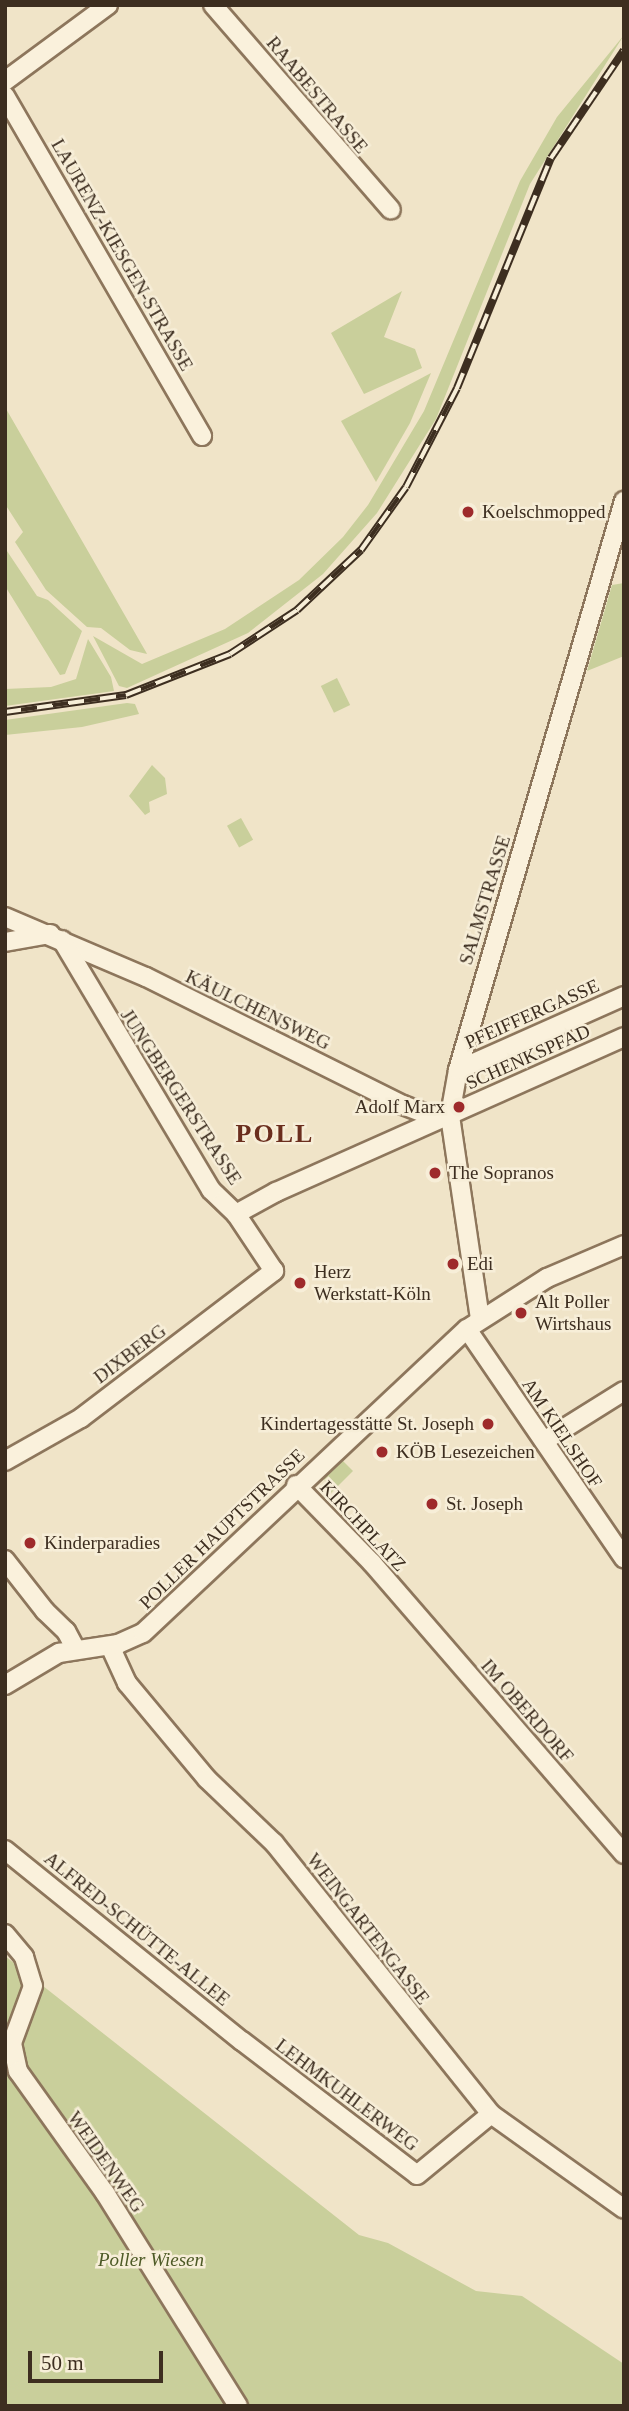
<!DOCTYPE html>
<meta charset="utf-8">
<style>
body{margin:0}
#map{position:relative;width:629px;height:2411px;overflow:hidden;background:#f0e4c8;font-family:"Times New Roman",serif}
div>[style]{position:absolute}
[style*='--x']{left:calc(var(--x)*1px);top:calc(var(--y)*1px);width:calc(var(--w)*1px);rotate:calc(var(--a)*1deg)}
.green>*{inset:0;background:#c9cf9b;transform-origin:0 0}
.roads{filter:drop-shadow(2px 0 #8d765c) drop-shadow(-2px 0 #8d765c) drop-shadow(0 2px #8d765c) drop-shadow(0 -2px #8d765c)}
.minor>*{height:18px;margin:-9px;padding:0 9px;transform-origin:9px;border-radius:9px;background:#faf1dc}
.rail>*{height:8px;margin-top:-4px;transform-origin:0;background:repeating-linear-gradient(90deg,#f7eed8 0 16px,#3d2e20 0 32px);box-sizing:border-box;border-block:2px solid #3d2e20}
.dots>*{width:19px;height:19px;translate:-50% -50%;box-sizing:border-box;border:4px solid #f7eed8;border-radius:50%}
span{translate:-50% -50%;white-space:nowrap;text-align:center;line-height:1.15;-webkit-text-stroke:5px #f7eed8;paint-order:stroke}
.street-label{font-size:19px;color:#3d2e20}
.poi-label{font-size:19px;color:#3d2e20}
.left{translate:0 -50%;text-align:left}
.right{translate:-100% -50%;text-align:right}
.park-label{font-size:19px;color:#4d5a26;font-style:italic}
.district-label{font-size:26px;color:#6b2e1e;font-weight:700;letter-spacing:2px}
.frame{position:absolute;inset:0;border:7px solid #3d2e20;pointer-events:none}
.scale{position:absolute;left:28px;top:2351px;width:135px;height:32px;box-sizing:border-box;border:4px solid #3d2e20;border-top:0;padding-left:9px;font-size:21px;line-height:24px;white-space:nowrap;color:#3d2e20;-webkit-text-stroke:5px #f7eed8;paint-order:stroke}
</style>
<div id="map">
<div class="green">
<i style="clip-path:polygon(624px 35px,530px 184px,436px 419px,377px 513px,323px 574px,248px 633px,127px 688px,119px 686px,93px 636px,142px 664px,225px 629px,299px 580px,343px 537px,368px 505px,424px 411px,520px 181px,557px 117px)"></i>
<i style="clip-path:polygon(402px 291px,384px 337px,415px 349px,422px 368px,364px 394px,331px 333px)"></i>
<i style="clip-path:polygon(431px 373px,410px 423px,376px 482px,341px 421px)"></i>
<i style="clip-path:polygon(5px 407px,146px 652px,147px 654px,130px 650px,101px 628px,87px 627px,46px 590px,15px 542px,23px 532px,5px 504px)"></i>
<i style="clip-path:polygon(5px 548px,37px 596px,48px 600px,82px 631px,65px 674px,60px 675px,5px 586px)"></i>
<i style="clip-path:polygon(624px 583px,624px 656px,587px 671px,612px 585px)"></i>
<i style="clip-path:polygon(88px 639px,111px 677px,114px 691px,5px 706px,5px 689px,51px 687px,76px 679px)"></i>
<i style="left:337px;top:678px;width:30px;height:18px;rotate:64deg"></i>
<i style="clip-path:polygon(127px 703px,135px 704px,139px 714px,82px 727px,5px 735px,5px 720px)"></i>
<i style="clip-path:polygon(152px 765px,165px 778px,167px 794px,149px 802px,150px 812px,145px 815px,129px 796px)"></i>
<i style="left:241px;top:818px;width:25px;height:16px;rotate:61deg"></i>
<i style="clip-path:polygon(340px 1458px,353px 1471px,330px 1494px,323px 1476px)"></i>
<i style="clip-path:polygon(5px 1956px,359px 2235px,388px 2243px,476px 2291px,522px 2296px,624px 2364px,624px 2406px,5px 2406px)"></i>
</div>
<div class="roads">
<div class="minor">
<i style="--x:213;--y:5;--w:271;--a:49"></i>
<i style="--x:5;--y:81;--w:128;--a:-36.4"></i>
<i style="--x:5;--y:96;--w:393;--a:59.9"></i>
<i style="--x:5;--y:917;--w:153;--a:23.1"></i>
<i style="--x:146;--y:977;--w:287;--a:26.5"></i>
<i style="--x:403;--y:1105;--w:26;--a:21"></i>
<i style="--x:427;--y:1114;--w:23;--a:2"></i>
<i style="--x:5;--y:942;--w:46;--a:-10.1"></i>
<i style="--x:458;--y:1070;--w:182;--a:-24"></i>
<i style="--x:236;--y:1214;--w:46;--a:-28.8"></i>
<i style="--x:276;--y:1192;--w:381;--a:-24"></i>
<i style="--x:480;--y:1319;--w:206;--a:-98.4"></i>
<i style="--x:450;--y:1115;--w:46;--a:-79.9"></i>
<i style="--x:458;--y:1070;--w:593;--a:-73.74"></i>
<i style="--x:467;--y:1329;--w:278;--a:55.6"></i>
<i style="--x:544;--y:1441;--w:94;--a:-32"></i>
<i style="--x:5;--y:1461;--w:87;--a:-29.5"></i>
<i style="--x:81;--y:1418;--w:243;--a:-37.3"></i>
<i style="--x:274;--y:1271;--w:69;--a:-123.7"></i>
<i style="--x:236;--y:1214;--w:35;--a:-136"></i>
<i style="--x:211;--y:1190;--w:291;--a:-120.8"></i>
<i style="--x:296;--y:1485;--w:109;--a:45.7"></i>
<i style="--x:372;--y:1563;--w:385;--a:49.1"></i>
<i style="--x:5;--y:1560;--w:65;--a:51.9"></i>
<i style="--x:45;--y:1611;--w:29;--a:44"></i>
<i style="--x:66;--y:1631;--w:19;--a:62"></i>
<i style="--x:110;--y:1646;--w:41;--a:65.3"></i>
<i style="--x:127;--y:1683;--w:125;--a:50.2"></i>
<i style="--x:207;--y:1779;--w:93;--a:43.7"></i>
<i style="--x:274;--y:1843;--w:347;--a:51.3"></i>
<i style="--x:491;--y:2114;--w:163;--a:35.5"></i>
<i style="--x:5;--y:1685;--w:63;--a:-30.7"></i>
<i style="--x:59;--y:1653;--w:60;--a:-8.7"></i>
<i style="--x:118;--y:1644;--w:27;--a:-24"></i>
<i style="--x:143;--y:1633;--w:444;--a:-43.2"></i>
<i style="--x:467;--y:1329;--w:95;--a:-32.5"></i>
<i style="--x:547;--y:1278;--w:84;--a:-23.2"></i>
<i style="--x:5;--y:1850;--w:304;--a:38.9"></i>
<i style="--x:242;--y:2041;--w:220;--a:37.4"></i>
<i style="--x:417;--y:2175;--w:96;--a:-39.5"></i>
<i style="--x:5;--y:1934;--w:30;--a:50"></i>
<i style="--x:24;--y:1957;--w:30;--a:73"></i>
<i style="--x:33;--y:1986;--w:61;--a:110.2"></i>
<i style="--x:12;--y:2043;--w:29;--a:78"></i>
<i style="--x:18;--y:2071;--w:150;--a:54.5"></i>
<i style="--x:105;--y:2193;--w:251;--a:58"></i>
</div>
</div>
<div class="rail">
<i style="--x:5;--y:712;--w:122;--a:-8"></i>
<i style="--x:126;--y:695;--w:112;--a:-21.5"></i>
<i style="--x:230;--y:654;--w:80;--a:-33.3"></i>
<i style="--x:297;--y:610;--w:88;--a:-43.2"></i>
<i style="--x:361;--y:550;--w:77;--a:-54.5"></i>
<i style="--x:406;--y:487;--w:111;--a:-62.7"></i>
<i style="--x:457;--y:388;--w:248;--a:-67.8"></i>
<i style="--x:551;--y:158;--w:130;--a:-55.9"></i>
</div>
<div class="dots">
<i style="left:468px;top:512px;background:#9e2a2b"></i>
<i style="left:459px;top:1107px;background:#9e2a2b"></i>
<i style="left:435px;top:1173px;background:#9e2a2b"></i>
<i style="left:453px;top:1264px;background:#9e2a2b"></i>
<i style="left:300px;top:1283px;background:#9e2a2b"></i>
<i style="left:521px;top:1313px;background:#9e2a2b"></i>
<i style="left:488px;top:1424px;background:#9e2a2b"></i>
<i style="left:382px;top:1452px;background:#9e2a2b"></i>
<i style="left:432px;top:1504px;background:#9e2a2b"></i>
<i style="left:30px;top:1543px;background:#9e2a2b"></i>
</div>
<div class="street-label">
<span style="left:317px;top:95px;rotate:50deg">RAABESTRASSE</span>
<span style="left:122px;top:255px;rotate:60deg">LAURENZ-KIESGEN-STRASSE</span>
<span style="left:485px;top:900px;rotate:-73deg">SALMSTRASSE</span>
<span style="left:258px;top:1010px;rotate:26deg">KÄULCHENSWEG</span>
<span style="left:532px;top:1014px;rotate:-24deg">PFEIFFERGASSE</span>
<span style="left:528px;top:1057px;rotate:-24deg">SCHENKSPFAD</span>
<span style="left:181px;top:1097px;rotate:57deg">JUNGBERGERSTRASSE</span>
<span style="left:130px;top:1354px;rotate:-37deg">DIXBERG</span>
<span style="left:562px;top:1433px;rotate:56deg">AM KIELSHOF</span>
<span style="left:363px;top:1526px;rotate:47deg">KIRCHPLATZ</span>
<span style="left:222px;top:1529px;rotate:-44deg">POLLER HAUPTSTRASSE</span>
<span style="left:527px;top:1711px;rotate:49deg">IM OBERDORF</span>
<span style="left:137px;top:1929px;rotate:39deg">ALFRED-SCHÜTTE-ALLEE</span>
<span style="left:368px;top:1929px;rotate:52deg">WEINGARTENGASSE</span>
<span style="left:347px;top:2095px;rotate:37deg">LEHMKUHLERWEG</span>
<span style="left:106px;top:2162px;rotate:55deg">WEIDENWEG</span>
</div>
<div class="poi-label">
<span class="left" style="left:482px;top:512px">Koelschmopped</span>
<span class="right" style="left:445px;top:1107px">Adolf Marx</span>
<span class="left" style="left:449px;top:1173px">The Sopranos</span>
<span class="left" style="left:467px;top:1264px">Edi</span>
<span class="left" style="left:314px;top:1283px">Herz<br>Werkstatt-Köln</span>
<span class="left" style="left:535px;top:1313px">Alt Poller<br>Wirtshaus</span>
<span class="right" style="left:474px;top:1424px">Kindertagesstätte St. Joseph</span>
<span class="left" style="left:396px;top:1452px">KÖB Lesezeichen</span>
<span class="left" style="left:446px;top:1504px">St. Joseph</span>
<span class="left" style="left:44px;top:1543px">Kinderparadies</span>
</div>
<div class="park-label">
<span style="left:151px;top:2260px">Poller Wiesen</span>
</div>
<div class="district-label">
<span style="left:275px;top:1134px">POLL</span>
</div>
<div class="frame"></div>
<div class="scale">50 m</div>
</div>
